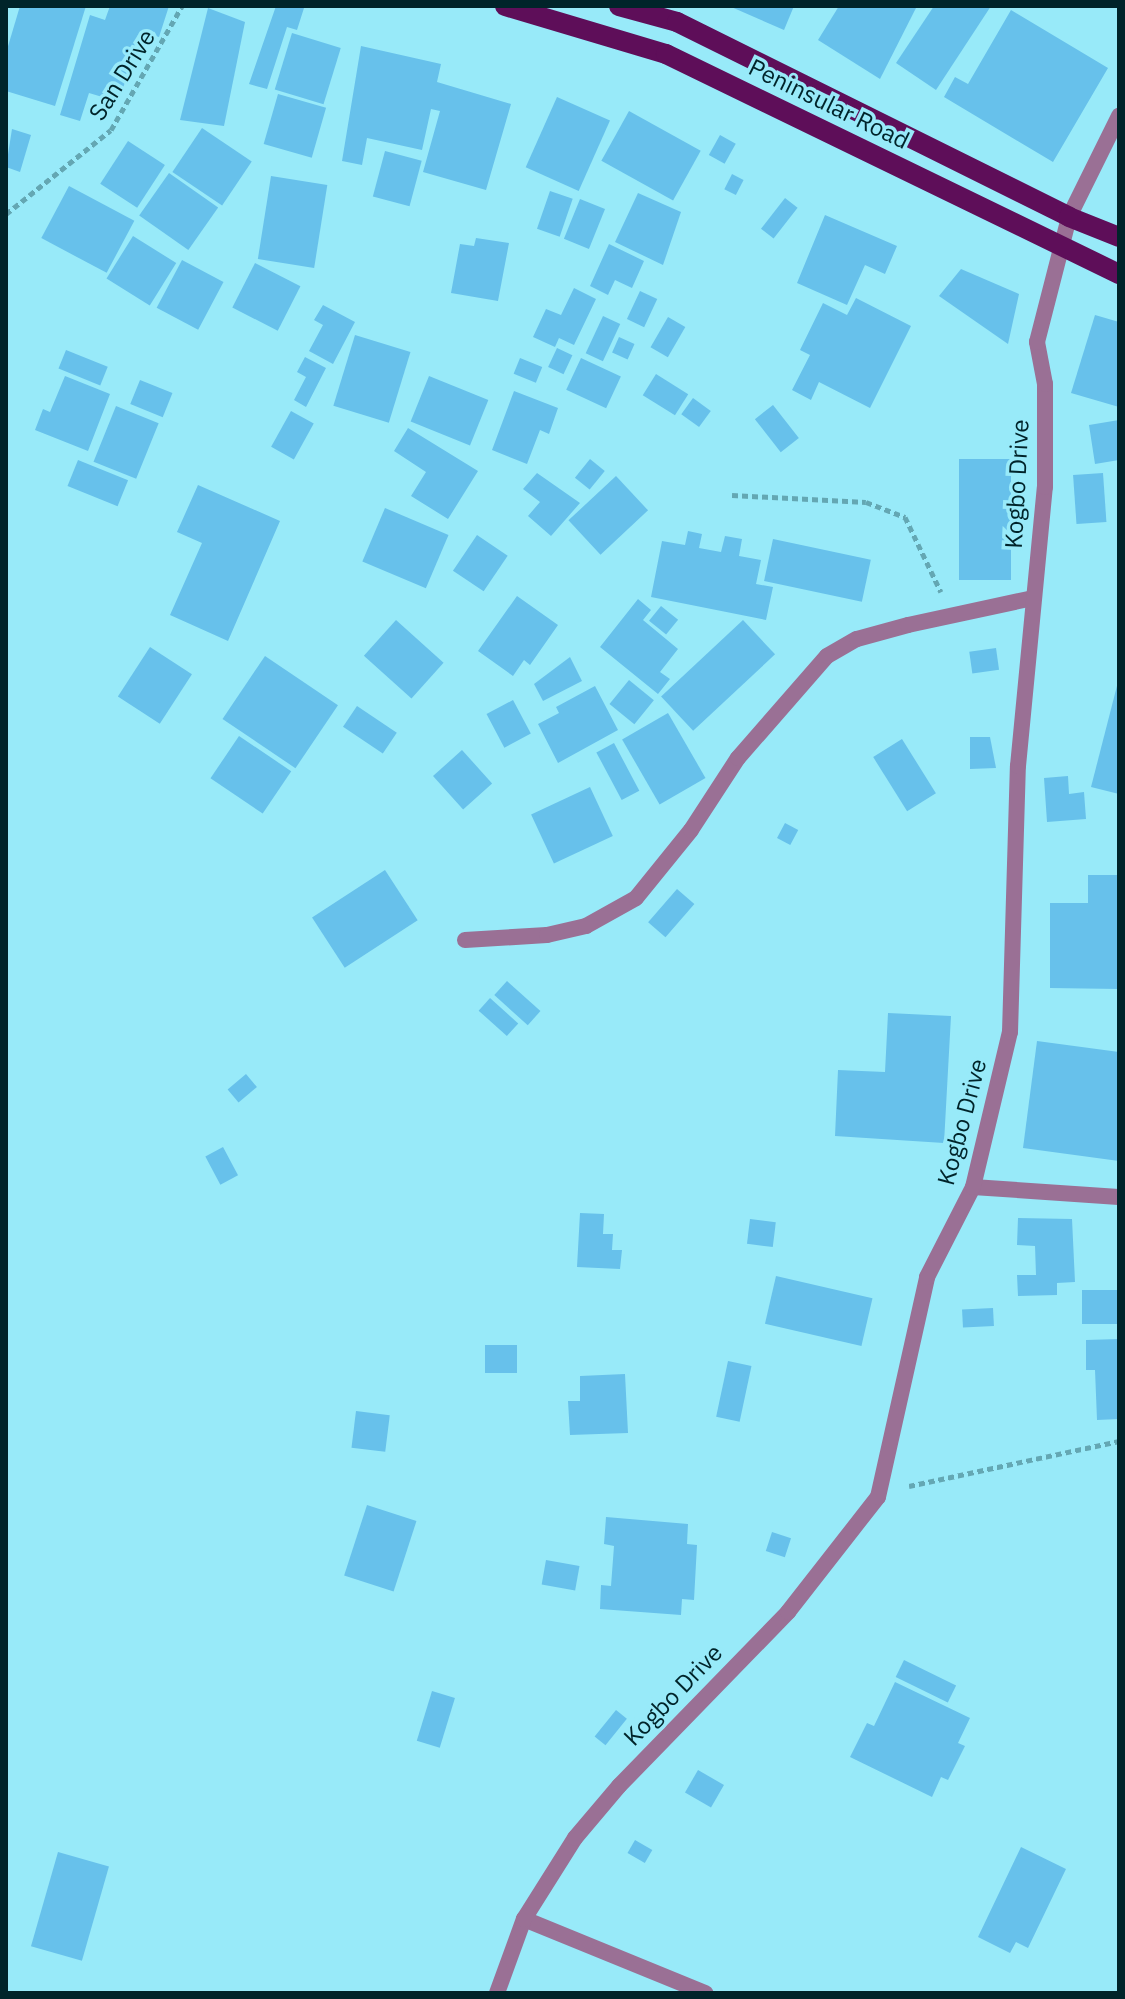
<!DOCTYPE html>
<style>
body{margin:0}
#map{position:relative;width:1125px;height:1999px;overflow:hidden;background:#98eaf9;font-family:"IBM Plex Sans",sans-serif}
div>[style]{position:absolute}
[style*='--x']{left:calc(var(--x)*1px);top:calc(var(--y)*1px);width:calc(var(--w)*1px);rotate:calc(var(--a)*1deg)}
.building>*{inset:0;background:#67c1eb;transform-origin:0 0}
.path>*{height:5px;margin-top:-2.5px;transform-origin:0;background:repeating-linear-gradient(90deg,#64a7b3 0 6px,transparent 0 10px)}
.minor>*{height:16px;margin:-8px;padding:0 8px;transform-origin:8px;border-radius:8px;background:#9a7095}
.primary>*{height:20px;margin:-10px;padding:0 10px;transform-origin:10px;border-radius:10px;background:#5e0e59}
span{translate:-50% -50%;white-space:nowrap;text-align:center;line-height:1.15;-webkit-text-stroke:7px #98eaf9;paint-order:stroke}
.street-label{font-size:24px;color:#00242a}
.frame{position:absolute;inset:0;border:8px solid #00242a;pointer-events:none}
</style>
<div id="map">
<div class="building">
<i style="clip-path:polygon(20px 6px,86px 6px,55px 106px,6px 91px,6px 53px)"></i>
<i style="clip-path:polygon(110px 6px,169px 6px,159px 37px,140px 31px,119px 102px,89px 93px,80px 121px,60px 115px,90px 15px,105px 20px)"></i>
<i style="clip-path:polygon(276px 6px,304px 8px,297px 30px,287px 27px,267px 89px,249px 84px)"></i>
<i style="clip-path:polygon(729px 6px,794px 6px,784px 30px)"></i>
<i style="clip-path:polygon(839px 6px,917px 6px,880px 79px,818px 40px)"></i>
<i style="clip-path:polygon(934px 6px,991px 6px,936px 90px,896px 63px)"></i>
<i style="clip-path:polygon(208px 8px,245px 22px,224px 126px,180px 120px)"></i>
<i style="clip-path:polygon(1011px 10px,1108px 68px,1053px 162px,944px 97px,955px 77px,968px 84px)"></i>
<i style="left:292px;top:33px;width:51px;height:59px;rotate:17deg"></i>
<i style="clip-path:polygon(361px 46px,441px 64px,437px 82px,511px 104px,486px 190px,423px 172px,440px 111px,431px 109px,422px 150px,367px 138px,362px 165px,342px 161px)"></i>
<i style="left:278px;top:94px;width:50px;height:52px;rotate:16deg"></i>
<i style="left:557px;top:97px;width:58px;height:77px;rotate:24deg"></i>
<i style="left:629px;top:111px;width:82px;height:57px;rotate:29deg"></i>
<i style="left:202px;top:128px;width:60px;height:53px;rotate:34deg"></i>
<i style="clip-path:polygon(12px 129px,31px 135px,20px 172px,6px 167px)"></i>
<i style="left:720px;top:135px;width:18px;height:23px;rotate:29deg"></i>
<i style="left:128px;top:141px;width:44px;height:51px;rotate:33deg"></i>
<i style="left:385px;top:151px;width:38px;height:47px;rotate:15deg"></i>
<i style="left:169px;top:173px;width:60px;height:52px;rotate:35deg"></i>
<i style="left:732px;top:174px;width:13px;height:17px;rotate:27deg"></i>
<i style="left:271px;top:176px;width:57px;height:84px;rotate:9deg"></i>
<i style="left:69px;top:186px;width:74px;height:59px;rotate:28deg"></i>
<i style="left:550px;top:191px;width:24px;height:40px;rotate:19deg"></i>
<i style="clip-path:polygon(638px 193px,681px 212px,663px 265px,615px 242px)"></i>
<i style="left:785px;top:198px;width:16px;height:39px;rotate:38deg"></i>
<i style="left:580px;top:199px;width:27px;height:43px;rotate:22deg"></i>
<i style="clip-path:polygon(825px 215px,897px 246px,885px 274px,865px 265px,847px 305px,797px 283px)"></i>
<i style="left:133px;top:236px;width:51px;height:50px;rotate:32deg"></i>
<i style="clip-path:polygon(476px 238px,509px 243px,498px 301px,451px 293px,460px 244px,474px 246px)"></i>
<i style="clip-path:polygon(609px 244px,644px 261px,632px 288px,615px 280px,608px 295px,590px 286px)"></i>
<i style="left:182px;top:260px;width:47px;height:54px;rotate:28deg"></i>
<i style="left:255px;top:263px;width:51px;height:50px;rotate:27deg"></i>
<i style="clip-path:polygon(961px 269px,1019px 294px,1008px 344px,939px 296px)"></i>
<i style="clip-path:polygon(574px 288px,596px 299px,574px 345px,559px 338px,555px 347px,533px 337px,546px 309px,561px 315px)"></i>
<i style="left:640px;top:291px;width:19px;height:31px;rotate:25deg"></i>
<i style="clip-path:polygon(856px 298px,911px 326px,870px 408px,819px 382px,811px 400px,792px 390px,810px 355px,800px 350px,823px 303px,847px 315px)"></i>
<i style="clip-path:polygon(323px 305px,355px 322px,333px 364px,309px 351px,323px 325px,314px 320px)"></i>
<i style="clip-path:polygon(1095px 315px,1119px 322px,1119px 407px,1071px 393px)"></i>
<i style="left:603px;top:316px;width:19px;height:41px;rotate:25deg"></i>
<i style="left:668px;top:317px;width:20px;height:35px;rotate:30deg"></i>
<i style="left:355px;top:335px;width:58px;height:74px;rotate:17deg"></i>
<i style="left:619px;top:337px;width:17px;height:17px;rotate:24deg"></i>
<i style="left:557px;top:348px;width:17px;height:21px;rotate:25deg"></i>
<i style="left:66px;top:350px;width:45px;height:20px;rotate:22deg"></i>
<i style="clip-path:polygon(305px 357px,326px 368px,306px 407px,294px 400px,306px 377px,297px 372px)"></i>
<i style="left:520px;top:358px;width:24px;height:17px;rotate:22deg"></i>
<i style="left:581px;top:358px;width:44px;height:35px;rotate:25deg"></i>
<i style="left:656px;top:374px;width:38px;height:25px;rotate:32deg"></i>
<i style="clip-path:polygon(65px 376px,110px 394px,88px 451px,35px 430px,43px 409px,50px 412px)"></i>
<i style="left:429px;top:376px;width:64px;height:49px;rotate:22deg"></i>
<i style="left:140px;top:380px;width:35px;height:26px;rotate:22deg"></i>
<i style="clip-path:polygon(514px 391px,558px 408px,549px 434px,540px 430px,527px 464px,492px 450px)"></i>
<i style="left:693px;top:398px;width:22px;height:20px;rotate:36deg"></i>
<i style="left:773px;top:405px;width:42px;height:23px;rotate:52deg"></i>
<i style="left:116px;top:406px;width:46px;height:60px;rotate:22deg"></i>
<i style="left:291px;top:411px;width:26px;height:41px;rotate:29deg"></i>
<i style="clip-path:polygon(1119px 420px,1119px 460px,1095px 464px,1089px 425px)"></i>
<i style="clip-path:polygon(408px 428px,478px 471px,448px 519px,411px 496px,426px 472px,394px 451px)"></i>
<i style="left:590px;top:459px;width:19px;height:24px;rotate:39deg"></i>
<i style="left:959px;top:459px;width:52px;height:121px"></i>
<i style="left:78px;top:460px;width:54px;height:28px;rotate:22deg"></i>
<i style="clip-path:polygon(537px 473px,580px 503px,551px 536px,528px 516px,540px 502px,523px 489px)"></i>
<i style="left:1103px;top:473px;width:49px;height:30px;rotate:86deg"></i>
<i style="left:616px;top:476px;width:47px;height:65px;rotate:47deg"></i>
<i style="clip-path:polygon(198px 485px,280px 521px,228px 641px,170px 615px,202px 543px,177px 532px)"></i>
<i style="left:385px;top:508px;width:69px;height:58px;rotate:23deg"></i>
<i style="clip-path:polygon(688px 531px,702px 534px,699px 548px,721px 552px,725px 536px,742px 539px,739px 556px,761px 560px,756px 584px,773px 587px,766px 620px,651px 597px,662px 541px,685px 545px)"></i>
<i style="left:477px;top:535px;width:37px;height:43px;rotate:34deg"></i>
<i style="left:773px;top:539px;width:100px;height:43px;rotate:12deg"></i>
<i style="clip-path:polygon(517px 596px,558px 625px,530px 665px,524px 660px,513px 676px,478px 651px)"></i>
<i style="clip-path:polygon(638px 599px,651px 610px,643px 620px,678px 649px,660px 672px,670px 679px,658px 694px,600px 647px)"></i>
<i style="left:661px;top:606px;width:22px;height:19px;rotate:39deg"></i>
<i style="left:396px;top:620px;width:64px;height:48px;rotate:42deg"></i>
<i style="left:743px;top:620px;width:47px;height:112px;rotate:47deg"></i>
<i style="left:150px;top:647px;width:50px;height:59px;rotate:33deg"></i>
<i style="left:996px;top:648px;width:22px;height:27px;rotate:82deg"></i>
<i style="left:265px;top:656px;width:88px;height:76px;rotate:34deg"></i>
<i style="clip-path:polygon(570px 657px,582px 681px,543px 701px,534px 684px)"></i>
<i style="clip-path:polygon(1119px 678px,1119px 794px,1091px 787px)"></i>
<i style="left:629px;top:680px;width:32px;height:31px;rotate:39deg"></i>
<i style="clip-path:polygon(595px 686px,618px 730px,558px 763px,538px 724px,559px 713px,556px 707px)"></i>
<i style="left:513px;top:700px;width:38px;height:30px;rotate:62deg"></i>
<i style="left:357px;top:706px;width:48px;height:25px;rotate:34deg"></i>
<i style="left:668px;top:713px;width:75px;height:53px;rotate:60deg"></i>
<i style="left:239px;top:736px;width:63px;height:51px;rotate:34deg"></i>
<i style="clip-path:polygon(970px 737px,990px 737px,996px 768px,970px 769px)"></i>
<i style="left:902px;top:739px;width:64px;height:34px;rotate:58deg"></i>
<i style="left:614px;top:743px;width:54px;height:20px;rotate:62deg"></i>
<i style="left:462px;top:750px;width:45px;height:39px;rotate:48deg"></i>
<i style="clip-path:polygon(1068px 776px,1069px 794px,1084px 792px,1086px 819px,1047px 822px,1044px 778px)"></i>
<i style="left:590px;top:787px;width:54px;height:65px;rotate:65deg"></i>
<i style="left:785px;top:823px;width:15px;height:17px;rotate:28deg"></i>
<i style="left:385px;top:870px;width:60px;height:87px;rotate:57deg"></i>
<i style="clip-path:polygon(1088px 875px,1119px 875px,1119px 989px,1050px 988px,1050px 903px,1088px 903px)"></i>
<i style="left:677px;top:889px;width:23px;height:44px;rotate:41deg"></i>
<i style="left:507px;top:981px;width:45px;height:19px;rotate:42deg"></i>
<i style="left:490px;top:998px;width:38px;height:17px;rotate:42deg"></i>
<i style="clip-path:polygon(888px 1013px,951px 1016px,944px 1143px,835px 1136px,838px 1070px,885px 1072px)"></i>
<i style="clip-path:polygon(1037px 1041px,1119px 1052px,1119px 1161px,1023px 1148px)"></i>
<i style="left:246px;top:1074px;width:17px;height:24px;rotate:50deg"></i>
<i style="left:223px;top:1147px;width:32px;height:20px;rotate:62deg"></i>
<i style="clip-path:polygon(580px 1213px,604px 1214px,603px 1234px,613px 1234px,612px 1250px,622px 1250px,620px 1269px,577px 1267px)"></i>
<i style="clip-path:polygon(1018px 1218px,1072px 1219px,1075px 1282px,1057px 1283px,1057px 1295px,1018px 1296px,1017px 1275px,1036px 1275px,1035px 1246px,1017px 1245px)"></i>
<i style="left:750px;top:1219px;width:26px;height:25px;rotate:7deg"></i>
<i style="left:776px;top:1276px;width:99px;height:49px;rotate:13deg"></i>
<i style="left:1119px;top:1290px;width:34px;height:37px;rotate:90deg"></i>
<i style="left:993px;top:1308px;width:18px;height:31px;rotate:87deg"></i>
<i style="clip-path:polygon(1119px 1339px,1119px 1419px,1097px 1420px,1095px 1370px,1086px 1370px,1086px 1340px)"></i>
<i style="left:485px;top:1345px;width:32px;height:28px"></i>
<i style="left:728px;top:1361px;width:24px;height:57px;rotate:12deg"></i>
<i style="clip-path:polygon(625px 1374px,628px 1433px,570px 1435px,568px 1401px,580px 1401px,580px 1376px)"></i>
<i style="left:356px;top:1411px;width:34px;height:37px;rotate:7deg"></i>
<i style="left:367px;top:1505px;width:52px;height:74px;rotate:18deg"></i>
<i style="clip-path:polygon(606px 1517px,688px 1524px,687px 1544px,697px 1545px,694px 1600px,682px 1599px,681px 1615px,600px 1609px,601px 1585px,611px 1586px,614px 1546px,604px 1544px)"></i>
<i style="left:772px;top:1532px;width:20px;height:20px;rotate:18deg"></i>
<i style="left:546px;top:1560px;width:34px;height:25px;rotate:10deg"></i>
<i style="left:904px;top:1660px;width:58px;height:19px;rotate:26deg"></i>
<i style="clip-path:polygon(895px 1682px,970px 1718px,958px 1743px,965px 1746px,948px 1780px,941px 1777px,932px 1797px,850px 1757px,867px 1723px,874px 1726px)"></i>
<i style="left:432px;top:1691px;width:24px;height:52px;rotate:17deg"></i>
<i style="left:616px;top:1710px;width:14px;height:34px;rotate:39deg"></i>
<i style="left:698px;top:1770px;width:30px;height:26px;rotate:30deg"></i>
<i style="left:635px;top:1840px;width:20px;height:15px;rotate:30deg"></i>
<i style="clip-path:polygon(1021px 1847px,1066px 1869px,1028px 1948px,1016px 1942px,1010px 1953px,978px 1937px)"></i>
<i style="left:58px;top:1852px;width:53px;height:98px;rotate:16deg"></i>
</div>
<div class="path">
<i style="--x:6;--y:214;--w:134;--a:-38.7"></i>
<i style="--x:111;--y:130;--w:143;--a:-60.2"></i>
<i style="--x:732;--y:495;--w:134;--a:3"></i>
<i style="--x:866;--y:502;--w:42;--a:21"></i>
<i style="--x:905;--y:517;--w:83;--a:64.4"></i>
<i style="--x:909;--y:1486;--w:215;--a:-12.1"></i>
</div>
<div class="minor">
<i style="--x:465;--y:940;--w:82;--a:-3.5"></i>
<i style="--x:547;--y:935;--w:40;--a:-13"></i>
<i style="--x:586;--y:926;--w:57;--a:-29.2"></i>
<i style="--x:636;--y:898;--w:87;--a:-51"></i>
<i style="--x:691;--y:830;--w:86;--a:-56.9"></i>
<i style="--x:738;--y:758;--w:135;--a:-48.9"></i>
<i style="--x:827;--y:656;--w:34;--a:-30"></i>
<i style="--x:857;--y:639;--w:53;--a:-15.4"></i>
<i style="--x:908;--y:625;--w:128;--a:-12.2"></i>
<i style="--x:973;--y:1187;--w:146;--a:3.9"></i>
<i style="--x:524;--y:1919;--w:196;--a:22.2"></i>
<i style="--x:497;--y:1993;--w:79;--a:-70"></i>
<i style="--x:524;--y:1919;--w:96;--a:-57.8"></i>
<i style="--x:575;--y:1838;--w:68;--a:-49.8"></i>
<i style="--x:619;--y:1786;--w:243;--a:-45.8"></i>
<i style="--x:788;--y:1612;--w:146;--a:-52"></i>
<i style="--x:878;--y:1497;--w:225;--a:-77.4"></i>
<i style="--x:927;--y:1277;--w:101;--a:-62.9"></i>
<i style="--x:973;--y:1187;--w:159;--a:-76.6"></i>
<i style="--x:1010;--y:1032;--w:266;--a:-88.3"></i>
<i style="--x:1018;--y:766;--w:280;--a:-84.5"></i>
<i style="--x:1045;--y:487;--w:103;--a:-90"></i>
<i style="--x:1045;--y:384;--w:43;--a:-100.8"></i>
<i style="--x:1037;--y:342;--w:129;--a:-75.6"></i>
<i style="--x:1069;--y:217;--w:113;--a:-63.7"></i>
</div>
<div class="primary">
<i style="--x:505;--y:6;--w:168;--a:16.6"></i>
<i style="--x:666;--y:54;--w:504;--a:25.9"></i>
<i style="--x:619;--y:6;--w:60;--a:15.4"></i>
<i style="--x:677;--y:22;--w:438;--a:26.4"></i>
<i style="--x:1069;--y:217;--w:54;--a:21.8"></i>
</div>
<div class="street-label">
<span style="left:122px;top:75px;rotate:-58deg">San Drive</span>
<span style="left:829px;top:104px;rotate:26deg">Peninsular Road</span>
<span style="left:1017px;top:484px;rotate:-87deg">Kogbo Drive</span>
<span style="left:962px;top:1122px;rotate:-75deg">Kogbo Drive</span>
<span style="left:673px;top:1695px;rotate:-46deg">Kogbo Drive</span>
</div>
<div class="frame"></div>
</div>
